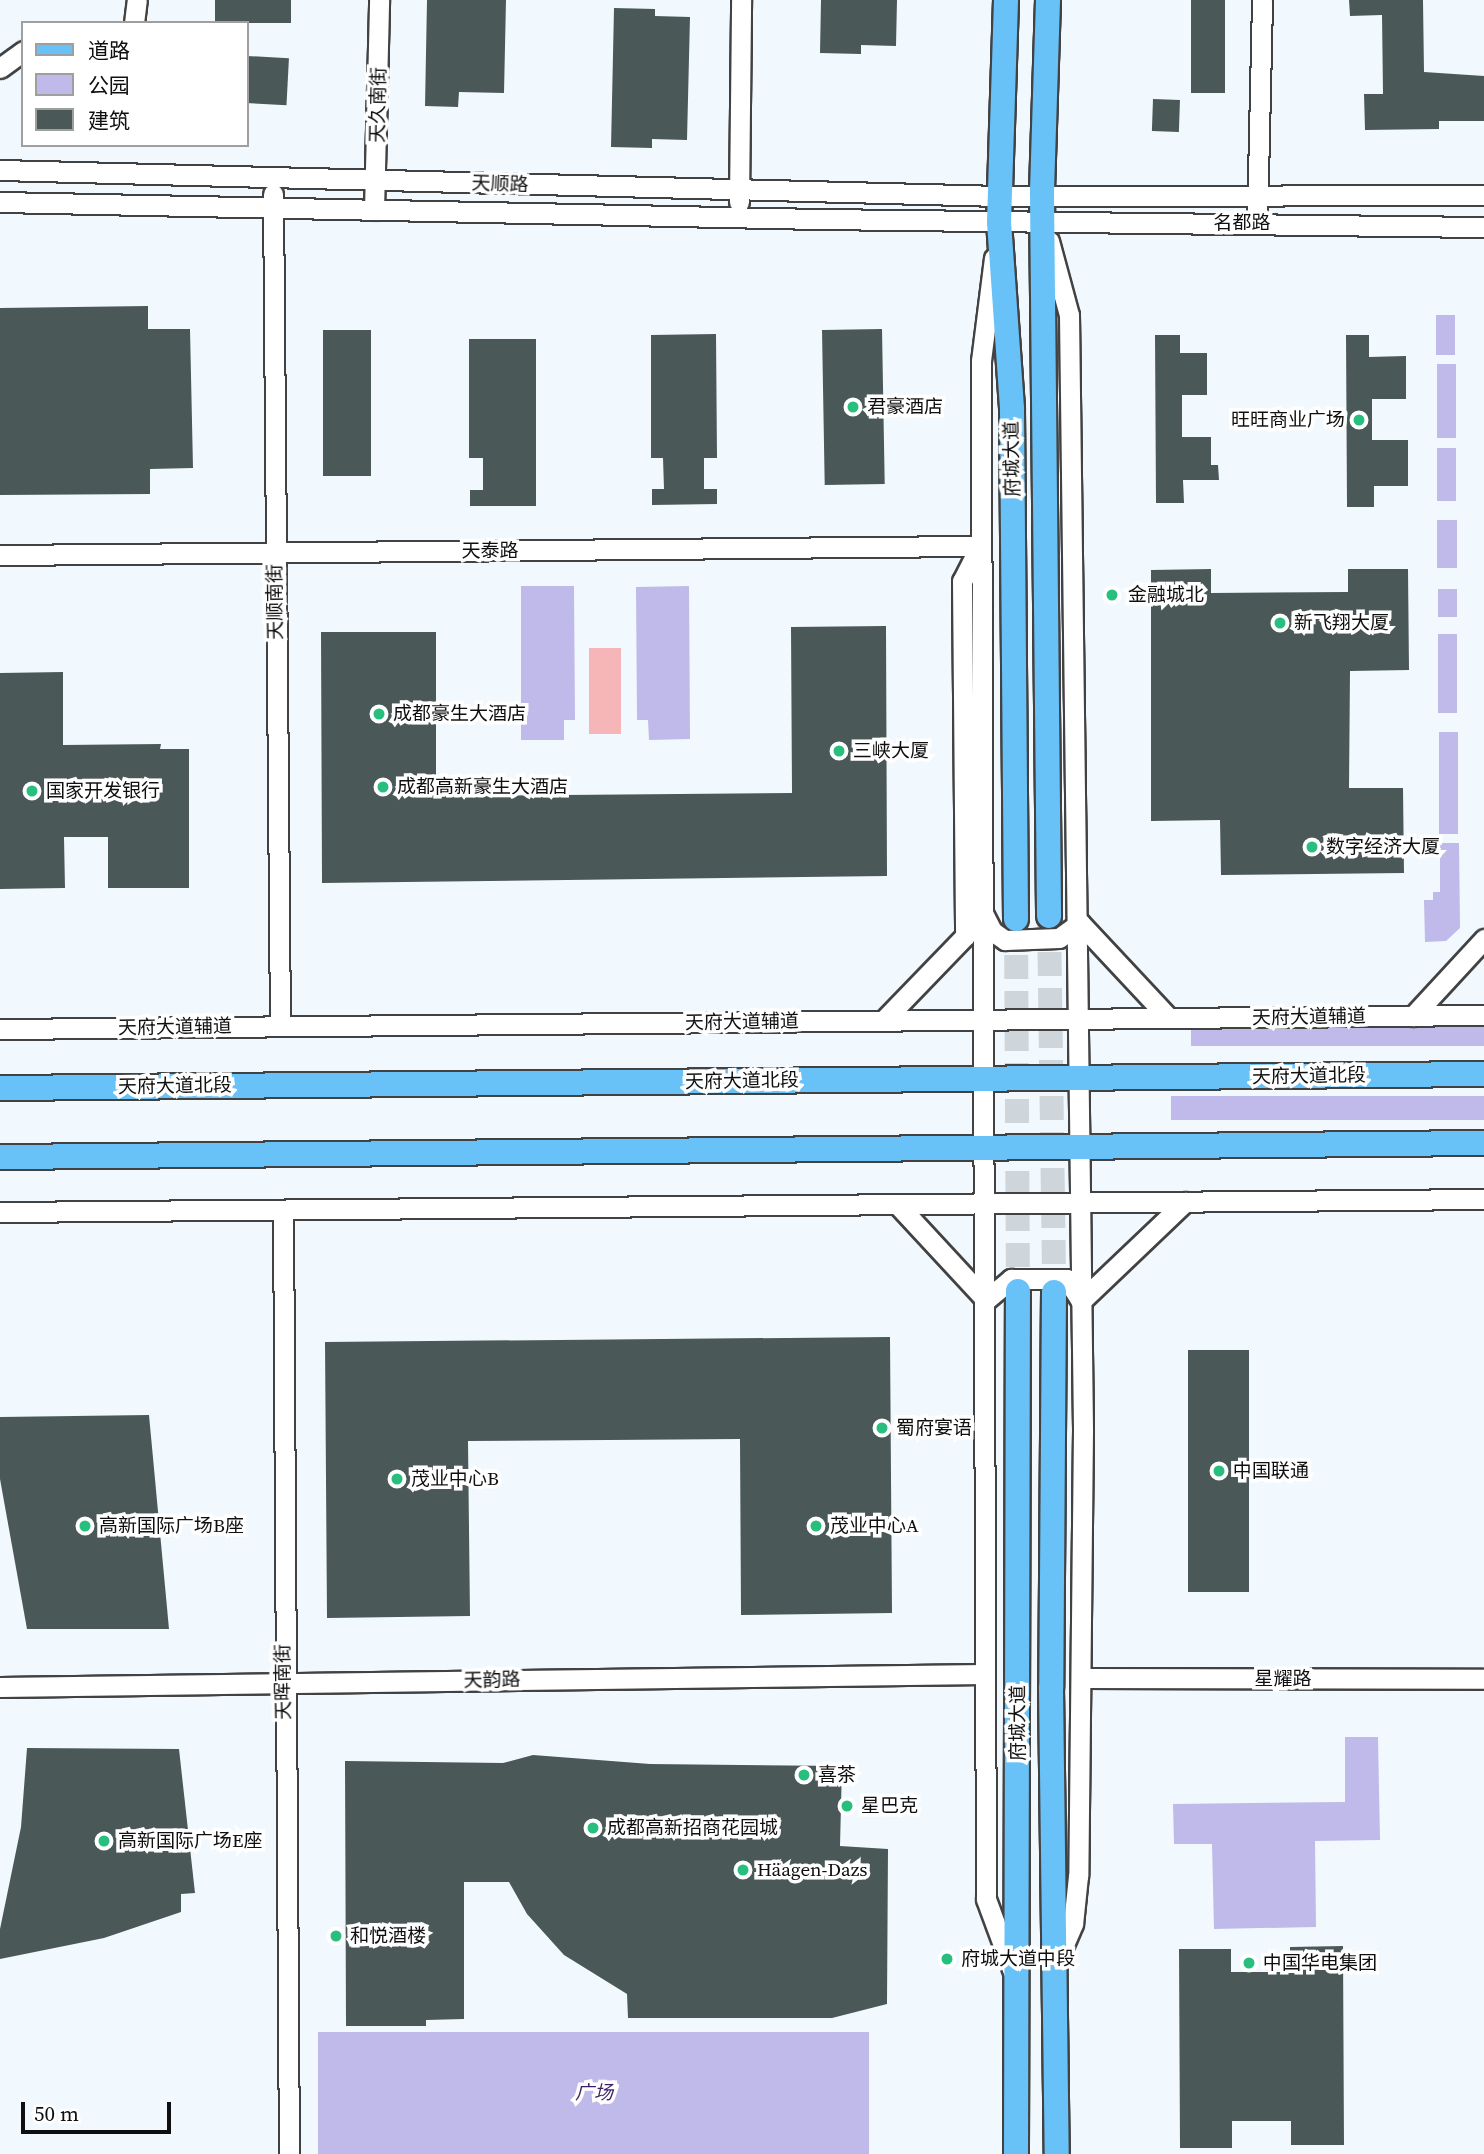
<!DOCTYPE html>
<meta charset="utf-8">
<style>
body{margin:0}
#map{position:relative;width:1484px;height:2154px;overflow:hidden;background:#f1f9ff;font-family:"Source Serif 4","Noto Sans SC",serif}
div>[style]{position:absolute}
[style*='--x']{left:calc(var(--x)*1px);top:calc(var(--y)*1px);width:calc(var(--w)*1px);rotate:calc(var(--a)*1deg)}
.green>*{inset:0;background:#bfbae9;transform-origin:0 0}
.water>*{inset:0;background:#f6b6b7;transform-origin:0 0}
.building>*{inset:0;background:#4b5858;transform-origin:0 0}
.major-tunnel>*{height:24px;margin-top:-12px;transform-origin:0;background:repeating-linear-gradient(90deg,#cfd6db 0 24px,transparent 0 36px)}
.roads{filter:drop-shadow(2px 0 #424242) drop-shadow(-2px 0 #424242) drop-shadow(0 2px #424242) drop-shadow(0 -2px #424242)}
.minor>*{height:19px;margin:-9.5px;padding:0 9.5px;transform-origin:9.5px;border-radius:9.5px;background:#fff}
.major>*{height:24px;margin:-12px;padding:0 12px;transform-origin:12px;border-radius:12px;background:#69c2f7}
.dots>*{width:19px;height:19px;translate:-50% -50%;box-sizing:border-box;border:4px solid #fff;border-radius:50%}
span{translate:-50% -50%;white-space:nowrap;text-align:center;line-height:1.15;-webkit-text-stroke:7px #fff;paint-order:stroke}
.street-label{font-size:19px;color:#0f0f0f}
.poi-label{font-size:19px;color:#0f0f0f}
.left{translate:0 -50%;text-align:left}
.right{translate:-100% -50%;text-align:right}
.park-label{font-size:19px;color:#3c1f67;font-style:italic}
.legend{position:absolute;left:21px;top:21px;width:228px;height:126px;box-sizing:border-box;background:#fff;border:2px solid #9f9f9f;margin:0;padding:9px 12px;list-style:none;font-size:21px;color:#0f0f0f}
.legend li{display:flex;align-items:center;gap:14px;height:35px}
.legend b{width:35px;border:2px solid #9f9f9f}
.scale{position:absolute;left:21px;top:2102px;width:150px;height:32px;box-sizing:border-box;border:4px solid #0f0f0f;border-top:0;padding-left:9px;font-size:21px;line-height:24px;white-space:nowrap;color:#0f0f0f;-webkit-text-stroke:5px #fff;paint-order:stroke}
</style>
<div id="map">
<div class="green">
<i style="left:1436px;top:315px;width:19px;height:40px"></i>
<i style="left:1437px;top:364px;width:19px;height:74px"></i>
<i style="left:1456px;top:448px;width:53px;height:19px;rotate:90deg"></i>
<i style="left:1457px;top:520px;width:48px;height:20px;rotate:90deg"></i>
<i style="clip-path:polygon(521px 586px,574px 586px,575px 720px,564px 720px,564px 740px,521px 740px)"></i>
<i style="clip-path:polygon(689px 586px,690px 739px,649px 740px,648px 720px,637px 720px,636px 587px)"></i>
<i style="left:1457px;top:589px;width:28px;height:19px;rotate:90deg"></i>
<i style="left:1438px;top:634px;width:19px;height:79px"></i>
<i style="left:1439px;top:732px;width:19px;height:102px"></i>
<i style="clip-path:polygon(1440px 843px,1459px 843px,1460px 928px,1446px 941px,1425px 942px,1424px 900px,1433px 900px,1433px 892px,1440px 892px)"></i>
<i style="left:1484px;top:1019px;width:27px;height:293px;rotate:90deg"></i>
<i style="left:1484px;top:1096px;width:24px;height:313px;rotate:90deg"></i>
<i style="clip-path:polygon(1345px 1737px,1378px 1737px,1380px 1840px,1315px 1841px,1316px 1927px,1214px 1929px,1212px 1844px,1174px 1844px,1173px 1804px,1345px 1802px)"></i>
<i style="left:318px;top:2032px;width:551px;height:122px"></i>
</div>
<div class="water">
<i style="left:589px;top:648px;width:32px;height:86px"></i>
</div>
<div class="building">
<i style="left:215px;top:0;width:76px;height:23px"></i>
<i style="clip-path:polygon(427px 0,506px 0,504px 93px,459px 92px,458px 107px,425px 106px)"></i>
<i style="clip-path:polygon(821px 0,897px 0,896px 46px,861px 45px,861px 54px,820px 53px)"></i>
<i style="left:1191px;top:0;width:34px;height:93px"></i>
<i style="clip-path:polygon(1349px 0,1423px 0,1424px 72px,1484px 76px,1484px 121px,1439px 121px,1439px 129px,1365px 130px,1364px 94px,1383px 94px,1382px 15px,1350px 16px)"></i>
<i style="clip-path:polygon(614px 8px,655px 9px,655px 16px,690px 17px,687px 140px,652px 139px,652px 148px,611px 147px)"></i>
<i style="left:247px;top:56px;width:42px;height:47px;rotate:3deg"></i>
<i style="left:1153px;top:99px;width:27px;height:32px;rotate:2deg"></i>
<i style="clip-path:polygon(148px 306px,148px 329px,190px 329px,193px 468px,150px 469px,150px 494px,0 495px,0 308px)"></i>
<i style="left:882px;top:329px;width:155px;height:60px;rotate:89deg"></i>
<i style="left:323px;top:330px;width:48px;height:146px"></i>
<i style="clip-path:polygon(716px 334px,717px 458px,704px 458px,704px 489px,717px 489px,717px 504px,652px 505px,652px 489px,664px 489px,663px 458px,651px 458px,651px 335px)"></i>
<i style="clip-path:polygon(1155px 335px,1180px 335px,1180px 353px,1207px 353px,1207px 395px,1182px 395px,1182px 437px,1211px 437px,1211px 465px,1218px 465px,1219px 480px,1183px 480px,1184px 503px,1156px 503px)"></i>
<i style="clip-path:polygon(1346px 335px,1369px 335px,1369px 357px,1406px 356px,1406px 399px,1372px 399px,1372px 440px,1408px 440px,1408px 486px,1374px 486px,1374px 507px,1347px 507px)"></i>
<i style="clip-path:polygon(469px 339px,536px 339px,536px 506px,470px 506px,470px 490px,483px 490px,483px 458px,469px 458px)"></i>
<i style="clip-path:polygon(1211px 569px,1211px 593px,1348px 592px,1348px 569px,1408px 569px,1409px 670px,1350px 671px,1349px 788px,1403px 788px,1404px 873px,1221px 875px,1220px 820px,1151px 821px,1151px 570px)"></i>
<i style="clip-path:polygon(886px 626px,887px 876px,322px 883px,321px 632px,436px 632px,436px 796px,792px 793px,791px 627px)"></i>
<i style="clip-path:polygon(63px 672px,63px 745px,161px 744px,160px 749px,189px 749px,189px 888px,108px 888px,108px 837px,64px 837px,65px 888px,0 889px,0 673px)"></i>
<i style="clip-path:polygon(890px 1337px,892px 1613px,741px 1615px,740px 1439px,468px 1441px,470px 1616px,327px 1618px,325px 1342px)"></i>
<i style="left:1188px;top:1350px;width:61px;height:242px"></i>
<i style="clip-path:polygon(149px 1415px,169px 1629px,27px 1629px,0 1479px,0 1417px)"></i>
<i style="clip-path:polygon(27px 1748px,179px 1749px,195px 1893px,181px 1894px,181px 1912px,104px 1938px,0 1959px,0 1929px,21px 1827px)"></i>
<i style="clip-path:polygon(533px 1755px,650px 1764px,842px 1766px,840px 1846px,888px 1849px,887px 2004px,832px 2018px,628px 2018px,627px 1994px,564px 1955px,527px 1914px,509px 1882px,464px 1882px,464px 2019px,426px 2020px,426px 2026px,346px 2026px,345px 1761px,503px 1763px)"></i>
<i style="clip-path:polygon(1343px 1946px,1344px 2145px,1291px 2145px,1291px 2121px,1232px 2121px,1232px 2148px,1180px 2148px,1179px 1949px,1231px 1949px,1231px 1972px,1290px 1972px,1290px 1947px)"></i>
</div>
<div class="major-tunnel">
<i style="--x:1049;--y:916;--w:376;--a:89.2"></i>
<i style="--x:1016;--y:919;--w:372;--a:89.7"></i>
</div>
<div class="roads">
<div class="minor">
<i style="--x:134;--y:23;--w:23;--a:-83"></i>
<i style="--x:0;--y:68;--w:29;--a:-36"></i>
<i style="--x:0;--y:170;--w:1000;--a:1.49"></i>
<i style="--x:1000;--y:196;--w:484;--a:-0.1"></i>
<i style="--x:273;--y:194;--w:832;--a:89.52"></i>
<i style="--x:0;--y:202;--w:818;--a:1.19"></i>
<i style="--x:818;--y:219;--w:666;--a:0.69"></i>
<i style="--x:739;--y:202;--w:202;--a:-89.4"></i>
<i style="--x:374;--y:210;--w:210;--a:-88.6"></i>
<i style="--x:1257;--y:222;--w:222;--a:-88.7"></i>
<i style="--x:1049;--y:241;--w:77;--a:74.9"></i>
<i style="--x:1069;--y:315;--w:1115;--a:89.28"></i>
<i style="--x:1083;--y:1430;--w:446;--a:90.6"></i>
<i style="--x:1078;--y:1876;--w:48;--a:95.9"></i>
<i style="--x:1073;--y:1924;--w:40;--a:113.4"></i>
<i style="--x:994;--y:258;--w:104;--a:97.2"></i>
<i style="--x:981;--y:361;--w:46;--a:90"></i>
<i style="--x:981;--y:407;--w:1492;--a:89.81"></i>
<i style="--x:986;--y:1899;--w:78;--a:69.7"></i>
<i style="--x:0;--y:555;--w:980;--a:-0.53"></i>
<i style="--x:980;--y:546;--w:39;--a:117"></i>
<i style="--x:962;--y:581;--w:355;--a:89.5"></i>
<i style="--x:965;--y:936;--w:118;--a:134"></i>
<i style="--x:984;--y:915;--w:18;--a:63"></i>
<i style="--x:992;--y:931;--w:16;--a:35"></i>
<i style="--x:1005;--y:940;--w:54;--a:-2.1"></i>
<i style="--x:1059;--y:938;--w:26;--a:-36"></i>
<i style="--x:1080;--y:923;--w:130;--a:46.9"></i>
<i style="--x:1413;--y:1016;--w:105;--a:-47.3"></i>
<i style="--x:0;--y:1029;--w:1484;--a:-0.54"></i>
<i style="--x:897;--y:1204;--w:131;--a:47.2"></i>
<i style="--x:986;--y:1300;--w:33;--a:-40"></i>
<i style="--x:1011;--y:1279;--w:56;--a:0"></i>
<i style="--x:1067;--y:1279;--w:26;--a:58"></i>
<i style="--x:1081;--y:1301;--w:144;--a:-43.6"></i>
<i style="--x:283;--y:1210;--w:944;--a:89.64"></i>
<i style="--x:0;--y:1212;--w:1484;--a:-0.5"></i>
<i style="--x:1081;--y:1678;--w:403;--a:0.1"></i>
<i style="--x:0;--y:1687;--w:985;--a:-0.76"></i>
</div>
<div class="major">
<i style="--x:1006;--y:0;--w:222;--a:91.8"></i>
<i style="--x:999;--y:222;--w:188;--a:86"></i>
<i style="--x:1012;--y:410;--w:509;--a:89.55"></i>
<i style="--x:1048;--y:0;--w:195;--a:91.8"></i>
<i style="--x:1042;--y:195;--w:721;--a:89.44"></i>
<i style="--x:0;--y:1088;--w:1484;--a:-0.54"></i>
<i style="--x:0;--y:1157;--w:1484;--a:-0.54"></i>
<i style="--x:1054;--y:1292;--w:396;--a:90.4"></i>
<i style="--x:1051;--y:1688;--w:466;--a:89.3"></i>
<i style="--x:1016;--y:2154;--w:863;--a:-89.87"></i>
</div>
</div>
<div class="dots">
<i style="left:853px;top:407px;background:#28be7d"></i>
<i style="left:1359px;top:420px;background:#28be7d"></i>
<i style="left:1112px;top:595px;background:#28be7d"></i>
<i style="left:1280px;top:623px;background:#28be7d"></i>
<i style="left:379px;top:714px;background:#28be7d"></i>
<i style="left:839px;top:751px;background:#28be7d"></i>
<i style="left:383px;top:787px;background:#28be7d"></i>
<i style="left:32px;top:791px;background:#28be7d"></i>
<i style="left:1312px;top:847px;background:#28be7d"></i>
<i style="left:882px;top:1428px;background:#28be7d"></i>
<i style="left:1219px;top:1471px;background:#28be7d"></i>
<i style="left:397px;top:1479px;background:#28be7d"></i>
<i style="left:85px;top:1526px;background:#28be7d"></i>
<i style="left:816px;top:1526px;background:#28be7d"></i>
<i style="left:804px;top:1775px;background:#28be7d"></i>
<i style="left:847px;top:1806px;background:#28be7d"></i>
<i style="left:593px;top:1828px;background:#28be7d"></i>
<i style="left:104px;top:1841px;background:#28be7d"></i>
<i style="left:743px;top:1870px;background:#28be7d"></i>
<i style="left:336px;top:1936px;background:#28be7d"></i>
<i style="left:947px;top:1959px;background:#28be7d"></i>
<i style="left:1249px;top:1963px;background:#28be7d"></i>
</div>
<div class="street-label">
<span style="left:378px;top:105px;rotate:-89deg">天久南街</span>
<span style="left:500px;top:184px;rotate:2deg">天顺路</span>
<span style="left:1242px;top:223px">名都路</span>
<span style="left:1012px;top:459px;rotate:-91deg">府城大道</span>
<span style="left:490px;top:551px">天泰路</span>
<span style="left:275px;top:602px;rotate:-91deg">天顺南街</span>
<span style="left:1309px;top:1017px;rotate:-1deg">天府大道辅道</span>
<span style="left:742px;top:1022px;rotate:-1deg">天府大道辅道</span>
<span style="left:175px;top:1027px;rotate:-1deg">天府大道辅道</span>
<span style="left:1309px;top:1076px;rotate:-1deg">天府大道北段</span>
<span style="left:742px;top:1081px;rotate:-1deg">天府大道北段</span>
<span style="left:175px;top:1086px;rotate:-1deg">天府大道北段</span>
<span style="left:1283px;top:1679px">星耀路</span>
<span style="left:492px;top:1680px;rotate:-1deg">天韵路</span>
<span style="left:283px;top:1682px;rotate:-91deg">天晖南街</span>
<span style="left:1018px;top:1723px;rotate:-90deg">府城大道</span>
</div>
<div class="poi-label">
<span class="left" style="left:867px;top:407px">君豪酒店</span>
<span class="right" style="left:1345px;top:420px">旺旺商业广场</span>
<span class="left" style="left:1128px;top:595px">金融城北</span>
<span class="left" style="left:1294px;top:623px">新飞翔大厦</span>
<span class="left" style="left:393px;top:714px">成都豪生大酒店</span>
<span class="left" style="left:853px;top:751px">三峡大厦</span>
<span class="left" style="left:397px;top:787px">成都高新豪生大酒店</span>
<span class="left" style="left:46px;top:791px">国家开发银行</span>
<span class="left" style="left:1326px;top:847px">数字经济大厦</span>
<span class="left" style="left:896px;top:1428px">蜀府宴语</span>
<span class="left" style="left:1233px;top:1471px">中国联通</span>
<span class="left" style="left:411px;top:1479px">茂业中心B</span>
<span class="left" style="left:99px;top:1526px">高新国际广场B座</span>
<span class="left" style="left:830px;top:1526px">茂业中心A</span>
<span class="left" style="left:818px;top:1775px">喜茶</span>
<span class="left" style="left:861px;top:1806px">星巴克</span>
<span class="left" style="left:607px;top:1828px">成都高新招商花园城</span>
<span class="left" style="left:118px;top:1841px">高新国际广场E座</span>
<span class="left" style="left:757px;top:1870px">Häagen-Dazs</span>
<span class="left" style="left:350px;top:1936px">和悦酒楼</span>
<span class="left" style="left:961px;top:1959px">府城大道中段</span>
<span class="left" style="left:1263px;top:1963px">中国华电集团</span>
</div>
<div class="park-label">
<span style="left:594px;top:2093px">广场</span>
</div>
<ul class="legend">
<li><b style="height:9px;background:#69c2f7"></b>道路</li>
<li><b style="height:19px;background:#bfbae9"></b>公园</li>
<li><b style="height:19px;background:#4b5858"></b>建筑</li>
</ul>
<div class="scale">50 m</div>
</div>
